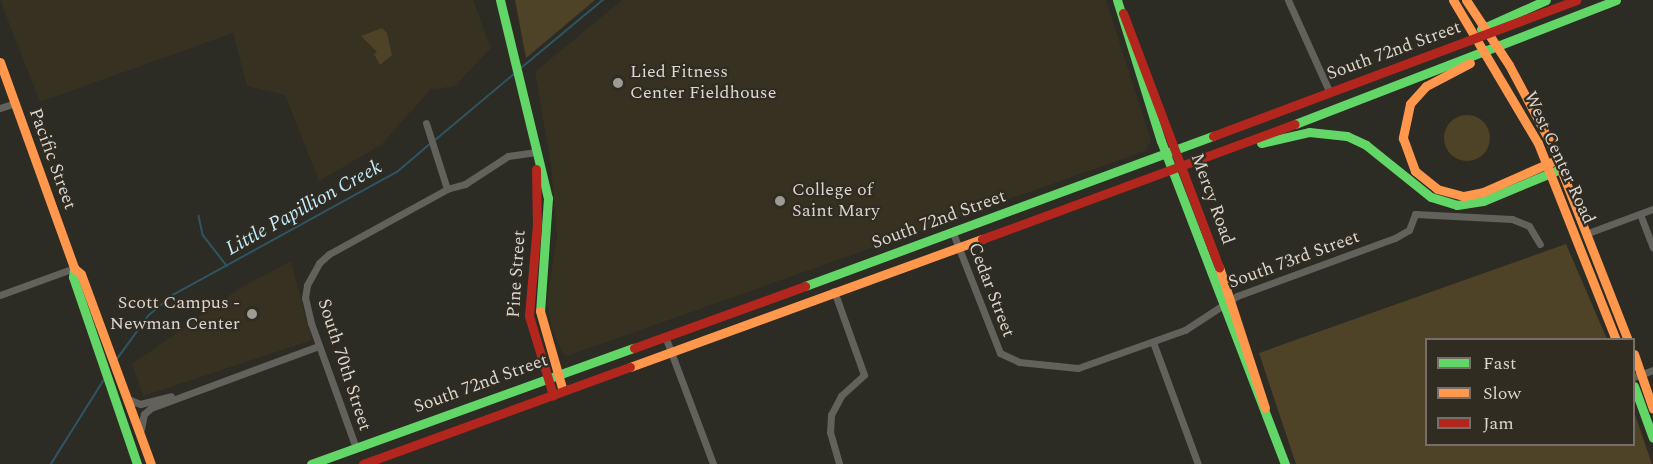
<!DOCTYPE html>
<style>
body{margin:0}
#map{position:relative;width:1653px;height:464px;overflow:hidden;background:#2c2b24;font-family:Spectral,serif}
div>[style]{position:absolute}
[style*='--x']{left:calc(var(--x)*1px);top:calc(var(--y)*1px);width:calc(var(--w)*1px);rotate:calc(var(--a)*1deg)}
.built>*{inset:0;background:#373121}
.green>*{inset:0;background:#4e4327}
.round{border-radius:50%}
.stream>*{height:1.5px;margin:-0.75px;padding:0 0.75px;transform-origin:0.75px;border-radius:0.75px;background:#2f5564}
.street>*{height:7px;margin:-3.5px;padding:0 3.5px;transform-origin:3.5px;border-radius:3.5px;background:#62615b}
.fast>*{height:9px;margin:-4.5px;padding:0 4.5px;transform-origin:4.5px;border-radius:4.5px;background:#63d668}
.slow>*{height:9px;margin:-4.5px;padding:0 4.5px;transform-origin:4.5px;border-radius:4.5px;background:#ff974d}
.jam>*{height:9px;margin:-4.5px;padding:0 4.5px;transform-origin:4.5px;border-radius:4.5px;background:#b3261e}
.dots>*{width:16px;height:16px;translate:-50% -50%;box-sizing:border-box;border:3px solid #302c21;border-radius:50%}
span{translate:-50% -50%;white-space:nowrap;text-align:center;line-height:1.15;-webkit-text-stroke:4.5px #302c21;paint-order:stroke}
.street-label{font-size:18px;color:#dad7d0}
.poi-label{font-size:18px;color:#dad7d0}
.left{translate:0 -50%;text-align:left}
.right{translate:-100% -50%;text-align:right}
.water-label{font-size:20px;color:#c1ebfe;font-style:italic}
.legend{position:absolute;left:1425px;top:338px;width:210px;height:108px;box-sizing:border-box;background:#302c21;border:2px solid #747067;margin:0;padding:8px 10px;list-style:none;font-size:18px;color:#dad7d0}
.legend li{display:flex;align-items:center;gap:12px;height:30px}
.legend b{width:30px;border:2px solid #747067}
</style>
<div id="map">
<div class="built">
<i style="clip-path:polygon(0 0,473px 0,491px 48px,455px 86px,430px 90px,381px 145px,319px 181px,285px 95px,247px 86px,233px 33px,40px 102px)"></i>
<i style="clip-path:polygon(622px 0,1106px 0,1151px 140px,1145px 151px,567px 356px,562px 352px,551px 326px,547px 299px,557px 237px,551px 164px,535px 72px)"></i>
<i style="clip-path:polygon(291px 261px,312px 340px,143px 396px,132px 364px,240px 288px)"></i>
</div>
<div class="green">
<i style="clip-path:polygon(515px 0,595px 0,526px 58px)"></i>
<i style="clip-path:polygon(382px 28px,387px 33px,392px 55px,380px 65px,374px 54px,377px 52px,361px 36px)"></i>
<i class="round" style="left:1444px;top:115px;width:46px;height:46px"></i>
<i style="clip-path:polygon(1566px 244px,1607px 339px,1426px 340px,1426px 444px,1634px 444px,1634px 412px,1652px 464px,1296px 464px,1259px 353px)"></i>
</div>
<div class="stream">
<i style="--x:521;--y:68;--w:107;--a:-39.7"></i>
<i style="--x:434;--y:141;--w:103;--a:-39.9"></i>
<i style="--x:199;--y:216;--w:19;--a:78"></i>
<i style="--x:203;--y:235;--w:39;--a:52"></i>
<i style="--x:117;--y:359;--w:54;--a:-54"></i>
<i style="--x:149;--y:315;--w:31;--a:-40"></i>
<i style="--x:173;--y:295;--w:256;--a:-28.8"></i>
<i style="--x:397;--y:172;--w:43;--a:-40.3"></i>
<i style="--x:51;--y:464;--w:98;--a:-57.9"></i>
</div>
<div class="street">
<i style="--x:1288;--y:0;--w:102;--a:65.7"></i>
<i style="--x:0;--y:108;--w:16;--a:-18"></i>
<i style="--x:426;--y:123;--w:69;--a:72.3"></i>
<i style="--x:447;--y:189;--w:19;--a:-16"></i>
<i style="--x:465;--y:184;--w:51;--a:-33.1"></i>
<i style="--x:508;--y:156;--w:27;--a:-8"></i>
<i style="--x:1640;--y:214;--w:36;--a:69"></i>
<i style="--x:953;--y:233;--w:129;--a:68.6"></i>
<i style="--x:1000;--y:353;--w:21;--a:25"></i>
<i style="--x:1019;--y:362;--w:59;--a:5.8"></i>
<i style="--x:1078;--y:368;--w:114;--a:-19.6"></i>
<i style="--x:1185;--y:330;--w:62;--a:-33.2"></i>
<i style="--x:1237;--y:296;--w:168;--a:-20.2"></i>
<i style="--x:1395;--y:238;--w:16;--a:-30"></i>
<i style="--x:1409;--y:230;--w:17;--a:-69"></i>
<i style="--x:1415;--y:214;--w:97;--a:3"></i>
<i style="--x:1512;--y:219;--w:18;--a:22"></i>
<i style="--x:1529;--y:226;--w:21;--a:59"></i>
<i style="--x:1588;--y:233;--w:69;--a:-20.3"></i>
<i style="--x:834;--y:291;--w:89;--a:70.3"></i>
<i style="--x:864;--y:375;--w:31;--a:138"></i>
<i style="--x:841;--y:396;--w:21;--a:118"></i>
<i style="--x:831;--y:415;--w:17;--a:93"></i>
<i style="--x:830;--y:432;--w:33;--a:74"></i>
<i style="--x:0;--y:295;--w:79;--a:-20"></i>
<i style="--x:665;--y:336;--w:137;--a:69.4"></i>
<i style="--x:1153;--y:342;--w:130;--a:69.8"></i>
<i style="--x:1634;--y:377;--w:20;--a:-20"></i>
<i style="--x:128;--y:399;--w:13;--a:23"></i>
<i style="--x:140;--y:404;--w:32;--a:-14"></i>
<i style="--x:141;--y:429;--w:15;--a:-79"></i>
<i style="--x:144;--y:414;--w:9;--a:-41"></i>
<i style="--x:151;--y:408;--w:179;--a:-20.3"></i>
<i style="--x:356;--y:448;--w:133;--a:-109.8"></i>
<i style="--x:311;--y:323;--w:26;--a:-103"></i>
<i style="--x:305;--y:298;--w:13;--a:-81"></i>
<i style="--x:307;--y:285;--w:25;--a:-61"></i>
<i style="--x:319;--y:263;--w:13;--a:-42"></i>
<i style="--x:329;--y:254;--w:135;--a:-28.8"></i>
</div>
<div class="fast">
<i style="--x:500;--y:0;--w:204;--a:76.4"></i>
<i style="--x:548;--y:198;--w:113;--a:94"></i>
<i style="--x:1117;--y:0;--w:148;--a:72.7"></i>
<i style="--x:1161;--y:141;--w:346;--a:69"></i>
<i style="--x:1481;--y:29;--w:71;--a:-24"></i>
<i style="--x:1295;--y:124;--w:344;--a:-21.1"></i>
<i style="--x:1261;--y:143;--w:49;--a:-12.9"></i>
<i style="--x:1309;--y:132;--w:38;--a:6"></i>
<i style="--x:1347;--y:136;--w:21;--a:25"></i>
<i style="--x:1366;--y:145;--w:83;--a:38.7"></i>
<i style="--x:1431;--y:197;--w:27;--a:17"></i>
<i style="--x:1457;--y:205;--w:26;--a:-9"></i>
<i style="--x:1483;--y:201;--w:81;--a:-22.5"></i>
<i style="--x:74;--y:268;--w:9;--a:96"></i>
<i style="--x:73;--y:277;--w:198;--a:71.1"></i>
<i style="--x:805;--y:286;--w:435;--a:-20.2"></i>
<i style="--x:1634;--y:386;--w:55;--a:69.9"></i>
<i style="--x:311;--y:464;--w:343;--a:-19.8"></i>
</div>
<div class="slow">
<i style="--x:1453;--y:0;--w:166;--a:59.3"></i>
<i style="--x:1538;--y:143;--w:212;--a:68.4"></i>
<i style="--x:1466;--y:0;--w:78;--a:56.5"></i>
<i style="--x:1509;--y:65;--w:89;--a:62"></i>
<i style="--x:1551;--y:144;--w:211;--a:68.6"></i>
<i style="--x:0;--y:62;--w:219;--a:70.2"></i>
<i style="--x:74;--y:268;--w:9;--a:41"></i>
<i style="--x:81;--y:274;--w:202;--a:69.8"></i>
<i style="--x:1470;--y:63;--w:50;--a:152.4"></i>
<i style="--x:1426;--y:86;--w:24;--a:132"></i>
<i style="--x:1410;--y:104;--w:35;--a:102"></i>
<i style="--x:1403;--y:138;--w:35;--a:70"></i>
<i style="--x:1415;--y:171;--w:28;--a:39"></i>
<i style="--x:1437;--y:189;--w:28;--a:15"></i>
<i style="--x:1464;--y:196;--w:19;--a:-12"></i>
<i style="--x:1483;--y:192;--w:82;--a:-23.7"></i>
<i style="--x:1219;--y:267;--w:148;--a:71.9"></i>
<i style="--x:540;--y:311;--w:83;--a:74"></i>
<i style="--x:1634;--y:354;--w:58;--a:70.9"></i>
<i style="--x:630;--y:367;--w:375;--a:-20"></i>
</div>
<div class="jam">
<i style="--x:1123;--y:13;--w:272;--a:69.3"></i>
<i style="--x:1213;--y:136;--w:388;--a:-20.5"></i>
<i style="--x:536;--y:169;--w:55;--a:89"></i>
<i style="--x:537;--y:224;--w:92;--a:95"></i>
<i style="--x:529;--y:316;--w:83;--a:73.1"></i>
<i style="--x:982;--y:239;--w:333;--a:-20.2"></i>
<i style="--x:634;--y:348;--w:182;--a:-19.9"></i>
<i style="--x:363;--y:464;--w:284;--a:-20"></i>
</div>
<div class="dots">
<i style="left:618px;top:83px;background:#9d9b94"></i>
<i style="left:780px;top:201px;background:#9d9b94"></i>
<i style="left:252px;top:314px;background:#9d9b94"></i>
</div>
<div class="street-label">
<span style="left:1394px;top:51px;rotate:-20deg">South 72nd Street</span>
<span style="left:1559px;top:158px;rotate:65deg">West Center Road</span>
<span style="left:52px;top:159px;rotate:70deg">Pacific Street</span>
<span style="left:1212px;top:199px;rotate:70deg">Mercy Road</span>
<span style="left:939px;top:220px;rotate:-20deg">South 72nd Street</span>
<span style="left:1294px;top:260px;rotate:-20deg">South 73rd Street</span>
<span style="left:517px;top:274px;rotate:-86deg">Pine Street</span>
<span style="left:991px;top:290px;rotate:69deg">Cedar Street</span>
<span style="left:344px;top:365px;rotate:72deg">South 70th Street</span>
<span style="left:481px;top:384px;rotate:-20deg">South 72nd Street</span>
</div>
<div class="poi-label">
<span class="left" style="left:630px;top:83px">Lied Fitness<br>Center Fieldhouse</span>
<span class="left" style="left:792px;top:201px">College of<br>Saint Mary</span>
<span class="right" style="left:240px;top:314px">Scott Campus -<br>Newman Center</span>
</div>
<div class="water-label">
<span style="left:304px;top:208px;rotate:-29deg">Little Papillion Creek</span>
</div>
<ul class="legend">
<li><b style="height:8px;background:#63d668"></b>Fast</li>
<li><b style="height:8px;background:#ff974d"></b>Slow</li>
<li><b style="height:8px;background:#b3261e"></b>Jam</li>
</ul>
</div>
